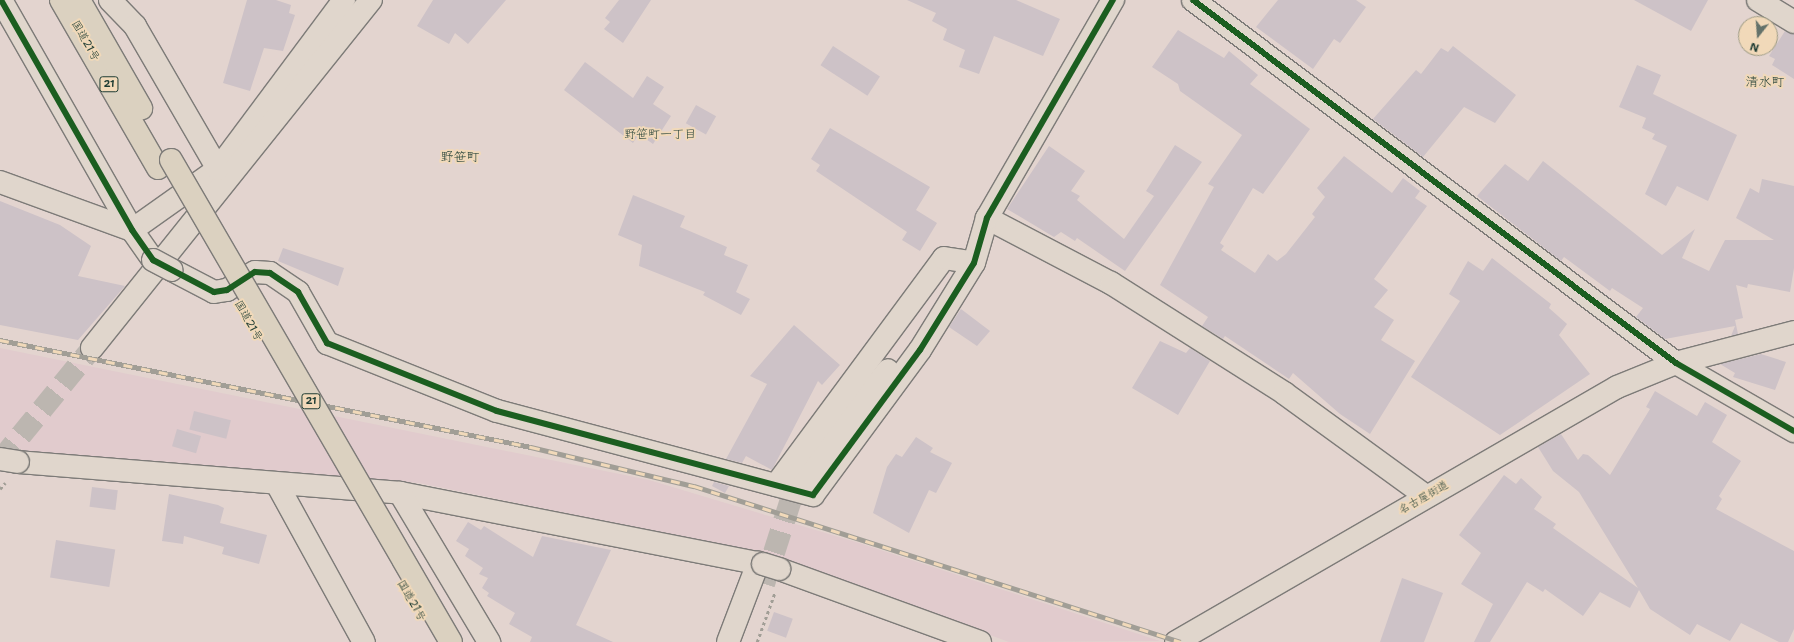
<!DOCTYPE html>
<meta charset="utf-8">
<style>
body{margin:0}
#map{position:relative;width:1794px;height:642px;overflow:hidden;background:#e3d4cf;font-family:"Shantell Sans","Klee One",sans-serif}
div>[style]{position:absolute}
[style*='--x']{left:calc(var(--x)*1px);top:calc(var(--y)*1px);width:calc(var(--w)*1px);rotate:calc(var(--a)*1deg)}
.built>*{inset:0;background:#e1cbcd}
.building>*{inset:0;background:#cdc2c7;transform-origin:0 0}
.street-tunnel>*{height:22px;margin-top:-11px;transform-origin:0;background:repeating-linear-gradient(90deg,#bcb6b0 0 22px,transparent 0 33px)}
.path>*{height:2.5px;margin-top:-1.25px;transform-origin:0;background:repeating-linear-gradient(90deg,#a19e96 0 3px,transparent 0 6px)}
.roads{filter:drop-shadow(1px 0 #7d7b78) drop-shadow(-1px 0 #7d7b78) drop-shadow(0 1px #7d7b78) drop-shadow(0 -1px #7d7b78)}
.street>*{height:22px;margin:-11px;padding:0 11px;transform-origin:11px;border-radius:11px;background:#e0d6cc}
.secondary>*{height:22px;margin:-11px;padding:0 11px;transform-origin:11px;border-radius:11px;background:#e0d6cc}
.highway>*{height:22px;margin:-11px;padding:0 11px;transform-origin:11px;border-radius:11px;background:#dbd1c0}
.rail>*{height:4.5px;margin-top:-2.25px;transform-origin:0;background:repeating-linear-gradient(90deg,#f1d9b9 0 9px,#a19e96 0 18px);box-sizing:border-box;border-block:1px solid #a19e96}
.bridges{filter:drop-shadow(1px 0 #7d7b78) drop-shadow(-1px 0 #7d7b78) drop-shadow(0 1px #7d7b78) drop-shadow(0 -1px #7d7b78)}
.street-bridge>*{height:22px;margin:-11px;padding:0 11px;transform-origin:11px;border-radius:11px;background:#e0d6cc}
.highway-bridge>*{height:22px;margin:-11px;padding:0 11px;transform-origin:11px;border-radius:11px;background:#dbd1c0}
.cycleway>*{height:6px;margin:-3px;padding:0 3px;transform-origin:3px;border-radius:3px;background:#1b5e20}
span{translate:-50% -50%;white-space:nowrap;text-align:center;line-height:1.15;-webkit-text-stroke:4px #f1d9b9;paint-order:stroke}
.shield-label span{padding:1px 3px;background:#f1d9b9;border:1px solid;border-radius:3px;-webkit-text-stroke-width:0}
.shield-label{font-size:10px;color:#1f3d34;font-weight:700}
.street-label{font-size:11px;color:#1f3d34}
.neighbourhood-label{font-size:12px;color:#1f3d34}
.quarter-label{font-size:13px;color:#1f3d34}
.north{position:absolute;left:1738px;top:16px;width:40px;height:40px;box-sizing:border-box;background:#f1d9b9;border:1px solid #9d9b84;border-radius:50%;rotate:197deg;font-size:11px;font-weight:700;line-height:16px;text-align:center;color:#1f3d34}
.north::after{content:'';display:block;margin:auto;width:14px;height:18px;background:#64726a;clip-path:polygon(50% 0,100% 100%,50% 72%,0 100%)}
</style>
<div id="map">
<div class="built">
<i style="clip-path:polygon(0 348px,649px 480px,859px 543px,1160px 641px,1009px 642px,823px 574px,737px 548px,419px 483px,0 449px)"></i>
</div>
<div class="building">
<i style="clip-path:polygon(247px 0,276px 0,291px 5px,289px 13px,295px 15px,283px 51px,264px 48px,250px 91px,223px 83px)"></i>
<i style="clip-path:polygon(433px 0,506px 0,468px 44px,455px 33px,449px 44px,417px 26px)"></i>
<i style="clip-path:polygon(619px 0,651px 0,623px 43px,604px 29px,610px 22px,605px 18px)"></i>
<i style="clip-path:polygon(907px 0,1016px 0,1060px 19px,1043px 56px,994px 36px,979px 74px,959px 67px,965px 50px,943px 40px,947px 29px,932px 21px,936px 13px)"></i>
<i style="clip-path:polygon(1278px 0,1356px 0,1366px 7px,1340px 43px,1334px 39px,1313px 69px,1256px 27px)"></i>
<i style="clip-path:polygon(1634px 0,1708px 0,1691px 31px)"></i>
<i style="clip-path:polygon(1178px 30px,1224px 58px,1229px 51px,1258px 75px,1250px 84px,1310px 129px,1263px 194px,1253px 188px,1220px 243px,1224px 246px,1221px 250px,1255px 273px,1268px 254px,1277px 261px,1286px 254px,1315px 217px,1312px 214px,1325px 197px,1317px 188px,1344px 156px,1392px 193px,1403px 178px,1420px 191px,1415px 198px,1427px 206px,1374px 279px,1388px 290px,1374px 307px,1394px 320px,1381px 340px,1415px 361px,1370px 434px,1340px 414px,1293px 373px,1289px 379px,1225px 336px,1223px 339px,1202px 326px,1208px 317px,1160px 285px,1214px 187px,1208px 184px,1242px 135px,1180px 91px,1178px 84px,1152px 67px)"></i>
<i style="clip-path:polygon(1785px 31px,1794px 34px,1794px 79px,1772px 65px,1775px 59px,1769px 56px)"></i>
<i style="left:833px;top:46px;width:56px;height:23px;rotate:33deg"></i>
<i style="clip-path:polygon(1453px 46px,1516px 95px,1495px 123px,1464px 107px,1423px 157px,1373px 119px,1416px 70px,1421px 74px,1441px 48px,1448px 52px)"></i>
<i style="clip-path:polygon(585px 62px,633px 98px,647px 76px,664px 87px,653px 104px,671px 116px,653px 144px,639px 134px,633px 143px,564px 90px)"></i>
<i style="clip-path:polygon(1637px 65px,1661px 75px,1653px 94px,1737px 135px,1708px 201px,1677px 186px,1666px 206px,1645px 194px,1667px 146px,1652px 139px,1655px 134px,1642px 128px,1646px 118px,1619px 107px)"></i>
<i style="left:696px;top:105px;width:23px;height:21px;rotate:29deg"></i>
<i style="clip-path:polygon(830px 128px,930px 187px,916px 210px,937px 223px,920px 251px,902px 240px,907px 232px,816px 171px,820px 165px,811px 159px)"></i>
<i style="clip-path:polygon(1175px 145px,1202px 162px,1125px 271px,1077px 238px,1075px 241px,1061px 232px,1054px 237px,1007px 209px,1049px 146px,1085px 171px,1071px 191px,1080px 196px,1077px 200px,1124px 239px,1154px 196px,1146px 191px)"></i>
<i style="clip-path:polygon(1543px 161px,1662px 255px,1695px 229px,1682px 258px,1709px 271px,1725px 240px,1774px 240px,1736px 218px,1750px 188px,1759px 193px,1762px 179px,1794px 186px,1794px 268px,1790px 292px,1748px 284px,1747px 288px,1736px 285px,1743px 318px,1735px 320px,1738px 334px,1731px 336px,1735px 326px,1665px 339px,1636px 317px,1643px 308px,1612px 288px,1610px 291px,1564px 257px,1561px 261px,1477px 196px,1505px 164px,1528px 181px)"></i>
<i style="clip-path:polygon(633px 195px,685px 216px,680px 227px,727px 247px,724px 255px,748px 265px,736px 292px,750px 299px,741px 315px,703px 295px,705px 292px,639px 266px,642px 245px,618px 235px)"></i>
<i style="clip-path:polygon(0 201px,60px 225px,91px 246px,78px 276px,125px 286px,78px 340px,0 325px)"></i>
<i style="clip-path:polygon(283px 248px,344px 268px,338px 286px,278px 261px)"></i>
<i style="clip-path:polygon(1492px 258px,1551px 304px,1549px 308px,1567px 324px,1559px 335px,1590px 374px,1500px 435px,1411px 377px,1460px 301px,1449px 294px,1468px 261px,1483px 271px)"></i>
<i style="clip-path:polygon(961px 309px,990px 331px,977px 346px,949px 327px)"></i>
<i style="clip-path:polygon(794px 325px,840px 365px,822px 385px,818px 381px,772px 470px,746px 456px,742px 463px,726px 459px,767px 384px,750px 376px)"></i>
<i style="clip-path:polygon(1160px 341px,1186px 353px,1190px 348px,1210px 361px,1178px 415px,1132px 388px)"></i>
<i style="clip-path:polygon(1761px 354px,1786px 362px,1775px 390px,1733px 377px,1735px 373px,1720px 364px)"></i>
<i style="clip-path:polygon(1655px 391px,1697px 416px,1705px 402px,1727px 415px,1712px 442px,1741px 461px,1719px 496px,1722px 499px,1716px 509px,1794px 551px,1794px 629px,1788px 642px,1779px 642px,1741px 623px,1730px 641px,1697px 624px,1690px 635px,1650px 609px,1639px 590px,1630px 608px,1600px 592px,1583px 616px,1545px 589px,1543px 592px,1527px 582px,1490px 642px,1474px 642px,1493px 604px,1461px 584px,1481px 553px,1459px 535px,1504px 475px,1516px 484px,1521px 478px,1542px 497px,1534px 509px,1556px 524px,1553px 528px,1638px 588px,1579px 492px,1553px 471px,1538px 447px,1561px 434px,1578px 460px,1583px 454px,1588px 455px,1610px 475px,1650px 409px,1646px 407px)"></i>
<i style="left:194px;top:411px;width:38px;height:19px;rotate:14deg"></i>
<i style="left:177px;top:429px;width:25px;height:18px;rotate:16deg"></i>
<i style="clip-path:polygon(916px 437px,933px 448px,930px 452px,952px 463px,936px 493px,929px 490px,909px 533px,873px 513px,887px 467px,896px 454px,902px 457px)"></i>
<i style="clip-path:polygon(714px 482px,729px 486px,725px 493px,712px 486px)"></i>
<i style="left:92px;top:487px;width:26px;height:20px;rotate:7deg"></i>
<i style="clip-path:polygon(169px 494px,218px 505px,224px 508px,220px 523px,267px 535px,259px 564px,222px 554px,224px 547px,184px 536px,183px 544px,162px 541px)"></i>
<i style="clip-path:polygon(468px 522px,481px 530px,484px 526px,533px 557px,542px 536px,611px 550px,576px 625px,613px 642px,530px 642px,532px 637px,509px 624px,515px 613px,487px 596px,489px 593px,482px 588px,488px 578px,479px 574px,483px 568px,465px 556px,469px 549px,456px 541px)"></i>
<i style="left:56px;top:540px;width:60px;height:38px;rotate:9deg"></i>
<i style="clip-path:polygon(1402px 578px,1443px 593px,1424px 642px,1380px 642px)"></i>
<i style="left:774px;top:612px;width:20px;height:20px;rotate:20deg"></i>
</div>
<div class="street-tunnel">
<i style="--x:0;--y:461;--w:146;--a:-50.8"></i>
<i style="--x:764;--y:584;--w:105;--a:-72.3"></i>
</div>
<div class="path">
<i style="--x:0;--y:489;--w:8;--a:-50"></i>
<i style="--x:757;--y:642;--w:53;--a:-70.2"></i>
</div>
<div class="roads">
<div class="street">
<i style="--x:1193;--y:0;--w:604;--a:36.93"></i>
<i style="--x:1676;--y:363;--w:136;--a:30"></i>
<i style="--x:1758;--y:0;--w:42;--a:31.4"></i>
<i style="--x:0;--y:182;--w:140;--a:20"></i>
<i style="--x:132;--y:230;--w:37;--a:55"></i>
<i style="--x:987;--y:218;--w:140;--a:27.7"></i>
<i style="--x:1111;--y:283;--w:205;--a:32.4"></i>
<i style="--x:1284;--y:393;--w:175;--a:36"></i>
<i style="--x:132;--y:230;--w:105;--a:-35.3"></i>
<i style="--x:218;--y:169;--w:211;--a:-53.3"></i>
<i style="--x:172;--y:270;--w:47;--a:27.6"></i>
<i style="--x:214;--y:292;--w:13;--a:-9"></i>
<i style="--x:227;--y:290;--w:33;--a:-33"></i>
<i style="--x:255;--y:272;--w:15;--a:4"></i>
<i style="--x:270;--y:273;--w:34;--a:34"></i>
<i style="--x:298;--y:292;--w:59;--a:60.4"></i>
<i style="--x:327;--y:343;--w:183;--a:21.8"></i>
<i style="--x:497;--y:411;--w:327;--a:14.9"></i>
<i style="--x:813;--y:495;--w:180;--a:-53.6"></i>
<i style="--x:920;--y:350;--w:102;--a:-58.2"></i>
<i style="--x:974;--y:263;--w:47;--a:-73.9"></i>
<i style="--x:987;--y:218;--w:252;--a:-60"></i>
<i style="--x:92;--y:348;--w:446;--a:-51.3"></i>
<i style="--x:18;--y:462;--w:383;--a:4.6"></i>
<i style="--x:400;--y:493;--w:370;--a:11.1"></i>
<i style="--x:277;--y:484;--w:180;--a:61.2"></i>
<i style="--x:796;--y:484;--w:146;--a:-51.1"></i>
<i style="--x:776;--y:485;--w:282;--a:-53.5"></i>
<i style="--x:944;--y:258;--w:30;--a:9"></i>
<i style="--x:400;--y:493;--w:174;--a:59.1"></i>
<i style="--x:779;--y:569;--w:214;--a:20"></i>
<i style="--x:728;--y:642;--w:85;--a:-69.2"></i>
<i style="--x:1176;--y:642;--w:509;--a:-30.04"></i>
<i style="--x:1617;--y:387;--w:64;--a:-22.1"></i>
<i style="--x:1676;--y:363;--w:122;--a:-14.7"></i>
</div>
<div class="secondary">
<i style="--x:1;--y:0;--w:265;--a:60.3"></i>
<i style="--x:110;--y:0;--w:36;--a:46"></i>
<i style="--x:135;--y:26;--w:165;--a:59.9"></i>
</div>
<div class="highway">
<i style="--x:61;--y:0;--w:194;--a:60"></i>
<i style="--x:79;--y:0;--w:125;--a:60.1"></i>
</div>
</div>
<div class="rail">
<i style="--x:0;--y:340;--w:542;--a:11.39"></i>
<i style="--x:531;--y:447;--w:168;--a:13.5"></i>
<i style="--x:694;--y:486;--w:511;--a:17.76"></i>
</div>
<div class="bridges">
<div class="street-bridge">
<i style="--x:153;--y:260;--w:21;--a:28"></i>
<i style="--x:0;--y:459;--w:18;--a:9"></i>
<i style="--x:763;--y:564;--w:17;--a:17"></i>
</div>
<div class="highway-bridge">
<i style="--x:171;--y:160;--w:557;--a:59.85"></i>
</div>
</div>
<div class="cycleway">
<i style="--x:1;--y:0;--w:265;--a:60.3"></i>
<i style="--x:132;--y:230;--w:37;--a:55"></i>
<i style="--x:153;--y:260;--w:69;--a:27.7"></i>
<i style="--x:214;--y:292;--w:13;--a:-9"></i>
<i style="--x:227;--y:290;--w:33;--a:-33"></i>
<i style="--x:255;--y:272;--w:15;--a:4"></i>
<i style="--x:270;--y:273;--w:34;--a:34"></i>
<i style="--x:298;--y:292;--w:59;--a:60.4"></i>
<i style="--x:327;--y:343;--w:183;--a:21.8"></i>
<i style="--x:497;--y:411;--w:327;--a:14.9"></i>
<i style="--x:813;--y:495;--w:180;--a:-53.6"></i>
<i style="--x:920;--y:350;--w:102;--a:-58.2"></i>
<i style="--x:974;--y:263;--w:47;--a:-73.9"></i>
<i style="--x:987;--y:218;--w:252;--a:-60"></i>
<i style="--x:1193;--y:0;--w:604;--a:36.93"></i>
<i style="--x:1676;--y:363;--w:136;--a:30"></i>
</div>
<div class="shield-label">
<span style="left:109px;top:84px">21</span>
<span style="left:311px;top:401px">21</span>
</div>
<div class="street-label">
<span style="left:85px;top:41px;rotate:60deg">国道21号</span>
<span style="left:248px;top:321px;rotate:60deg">国道21号</span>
<span style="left:1424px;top:498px;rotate:-30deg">名古屋街道</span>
<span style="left:411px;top:601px;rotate:60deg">国道21号</span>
</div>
<div class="neighbourhood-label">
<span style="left:660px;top:135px">野笹町一丁目</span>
</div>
<div class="quarter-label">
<span style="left:1765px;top:82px">清水町</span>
<span style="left:460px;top:157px">野笹町</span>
</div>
<div class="north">N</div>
</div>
